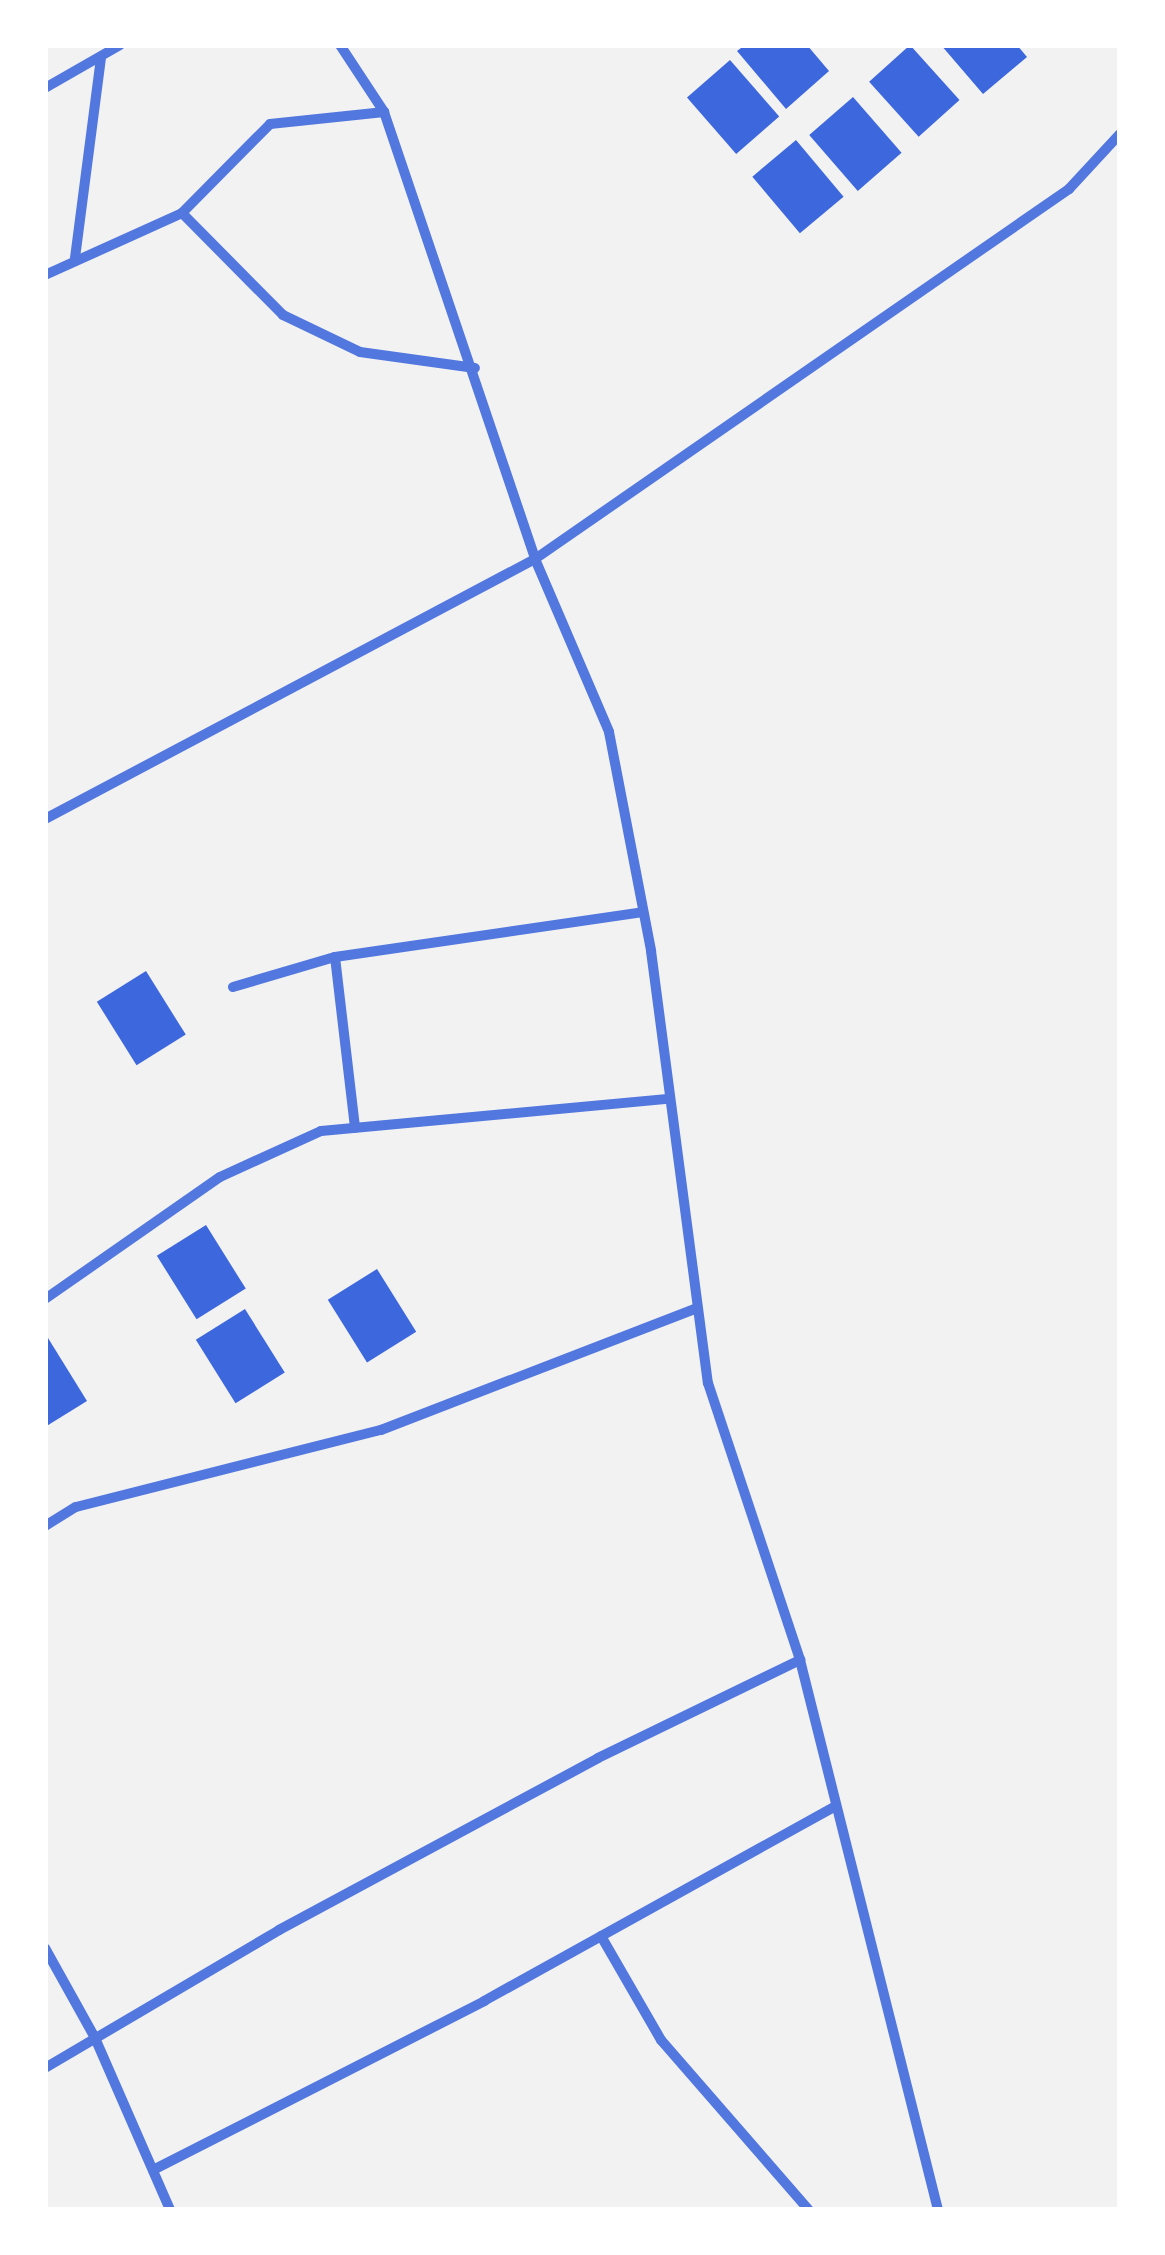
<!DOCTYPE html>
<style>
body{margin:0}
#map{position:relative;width:1165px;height:2255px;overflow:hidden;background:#f2f2f2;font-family:Jost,sans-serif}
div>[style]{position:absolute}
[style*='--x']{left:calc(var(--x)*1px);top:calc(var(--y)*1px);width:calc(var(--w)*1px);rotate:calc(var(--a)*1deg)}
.building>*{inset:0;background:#3d67dc;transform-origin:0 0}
.minor>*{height:10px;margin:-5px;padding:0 5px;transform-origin:5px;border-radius:5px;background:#5277de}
span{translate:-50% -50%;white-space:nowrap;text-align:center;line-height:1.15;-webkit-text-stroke:10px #fff;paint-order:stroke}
.frame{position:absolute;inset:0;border:48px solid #fff;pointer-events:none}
</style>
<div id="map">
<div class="building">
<i style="clip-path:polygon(745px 45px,807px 45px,829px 71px,786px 109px,737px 51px)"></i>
<i style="left:910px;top:45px;width:74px;height:55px;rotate:48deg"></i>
<i style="clip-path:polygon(941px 45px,1017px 45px,1027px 57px,983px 94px)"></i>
<i style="left:730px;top:60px;width:75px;height:57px;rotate:49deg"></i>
<i style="left:853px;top:97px;width:74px;height:58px;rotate:49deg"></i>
<i style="left:796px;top:140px;width:74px;height:57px;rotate:50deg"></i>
<i style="left:146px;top:971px;width:75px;height:58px;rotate:58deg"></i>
<i style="left:206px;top:1225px;width:75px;height:58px;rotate:58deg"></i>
<i style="left:377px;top:1269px;width:74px;height:58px;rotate:58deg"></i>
<i style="left:245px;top:1309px;width:75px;height:58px;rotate:58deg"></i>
<i style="clip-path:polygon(48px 1338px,87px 1401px,45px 1427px,45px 1340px)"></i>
</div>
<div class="minor">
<i style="--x:340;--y:45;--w:80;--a:56.7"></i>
<i style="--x:384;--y:112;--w:472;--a:71.3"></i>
<i style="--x:535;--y:559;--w:188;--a:66.8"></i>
<i style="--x:609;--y:732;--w:223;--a:79.1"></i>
<i style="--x:651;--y:951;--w:436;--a:82.5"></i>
<i style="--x:708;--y:1383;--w:292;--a:71.6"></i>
<i style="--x:800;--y:1660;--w:567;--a:75.91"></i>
<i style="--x:45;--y:88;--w:86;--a:-29.8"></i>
<i style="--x:182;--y:213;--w:125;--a:-45.3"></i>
<i style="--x:270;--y:124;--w:115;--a:-6"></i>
<i style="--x:75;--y:258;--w:202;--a:-82.6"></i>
<i style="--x:45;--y:275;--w:150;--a:-24.3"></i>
<i style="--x:182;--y:213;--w:144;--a:45.3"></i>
<i style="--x:283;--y:315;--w:85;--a:25.7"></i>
<i style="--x:360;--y:352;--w:116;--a:7.9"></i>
<i style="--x:45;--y:819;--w:555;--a:-27.95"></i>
<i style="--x:535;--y:559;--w:650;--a:-34.72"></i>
<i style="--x:1069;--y:189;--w:75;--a:-47.2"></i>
<i style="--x:335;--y:957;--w:172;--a:83.3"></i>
<i style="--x:233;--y:987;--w:106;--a:-16.4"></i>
<i style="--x:335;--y:957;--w:311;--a:-8.3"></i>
<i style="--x:45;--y:1299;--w:213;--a:-34.9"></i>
<i style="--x:220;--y:1177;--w:111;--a:-24.5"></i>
<i style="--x:321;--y:1131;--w:348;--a:-5.3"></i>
<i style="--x:45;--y:1526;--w:36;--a:-32"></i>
<i style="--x:76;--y:1507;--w:315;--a:-14.2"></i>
<i style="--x:381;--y:1430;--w:339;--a:-21.1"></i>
<i style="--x:601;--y:1936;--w:120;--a:60"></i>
<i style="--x:661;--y:2040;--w:225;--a:49"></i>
<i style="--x:45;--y:1948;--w:103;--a:60.9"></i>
<i style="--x:95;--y:2038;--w:188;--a:66.4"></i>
<i style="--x:45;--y:2068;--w:272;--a:-30.5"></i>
<i style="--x:279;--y:1930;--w:362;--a:-28.3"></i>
<i style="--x:598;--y:1758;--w:225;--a:-25.9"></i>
<i style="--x:153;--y:2170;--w:372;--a:-27"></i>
<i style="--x:484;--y:2001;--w:402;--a:-29"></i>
</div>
<div class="frame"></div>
</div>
